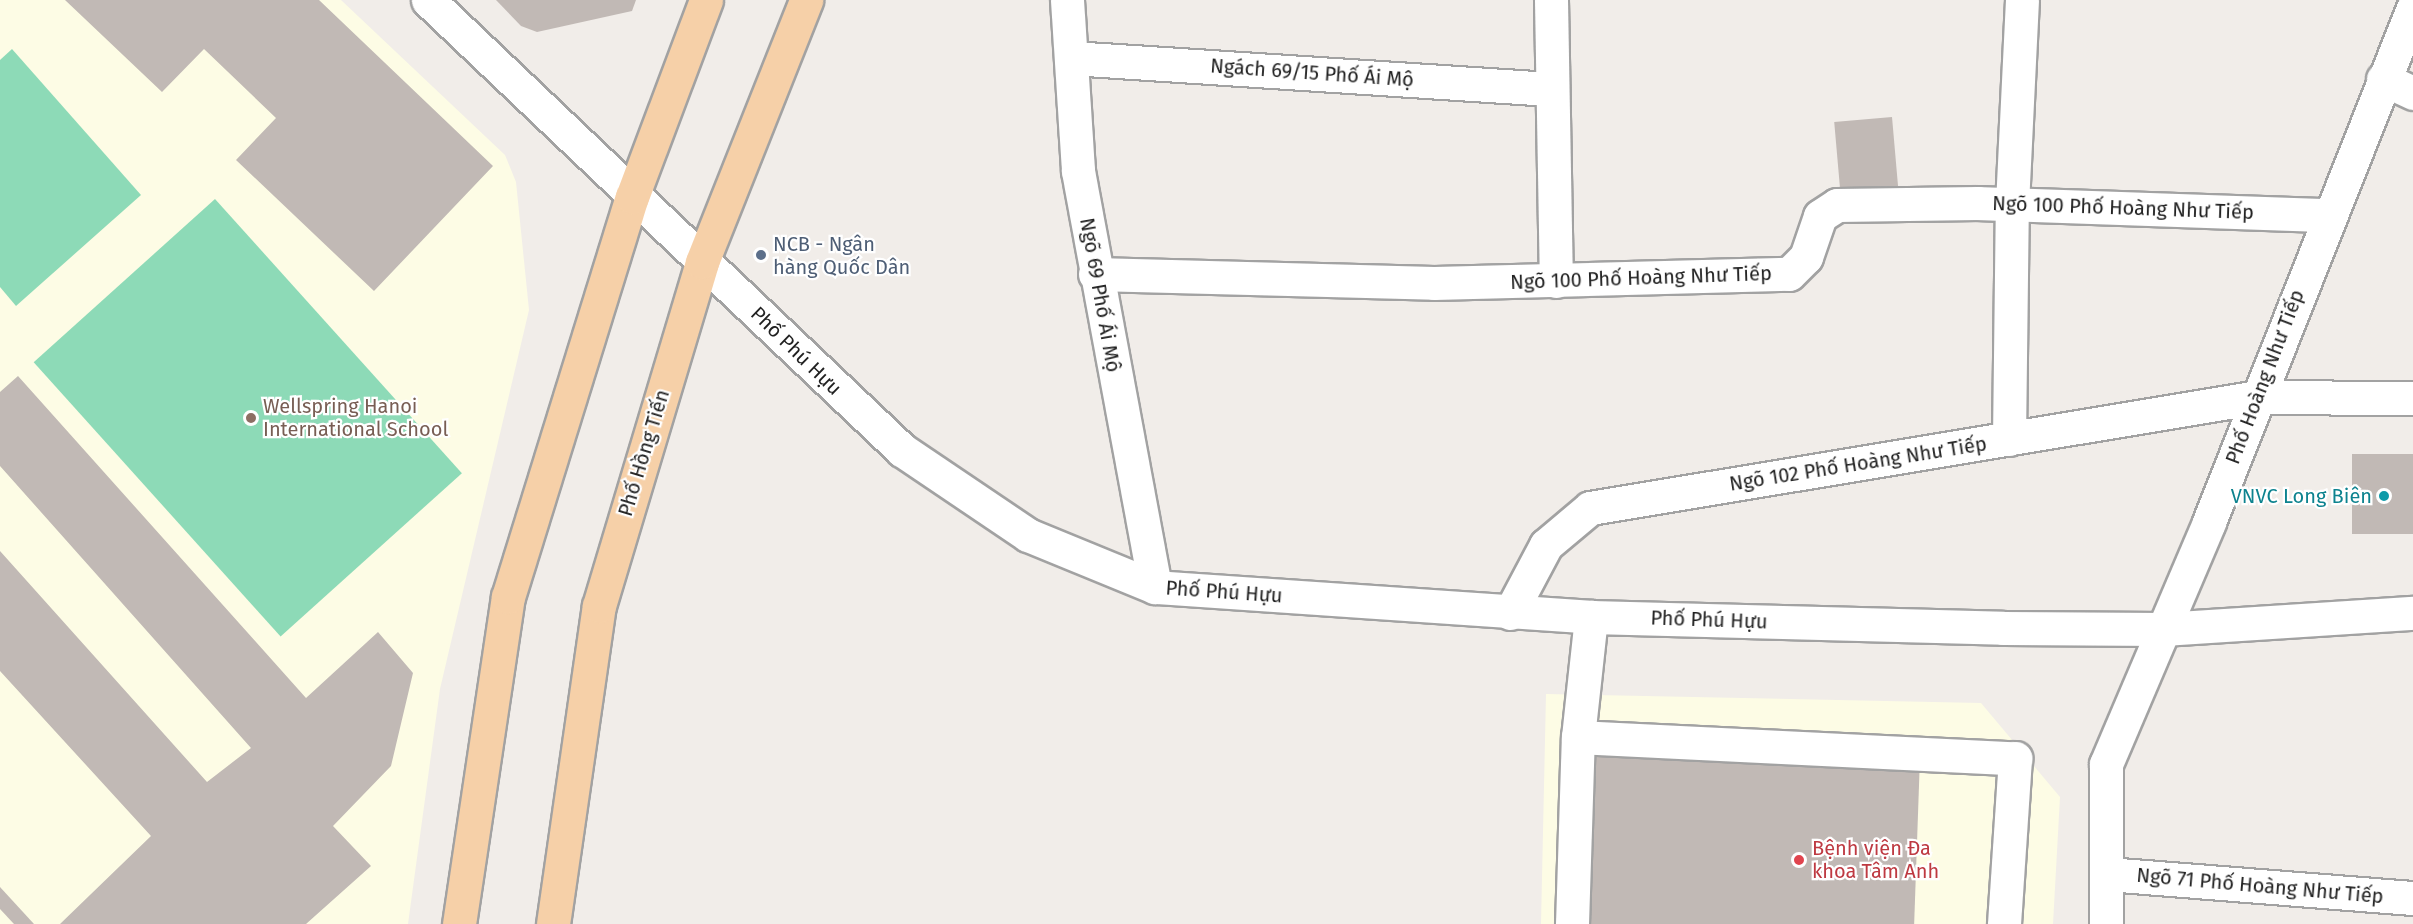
<!DOCTYPE html>
<meta charset="utf-8">
<style>
body{margin:0}
#map{position:relative;width:2413px;height:924px;overflow:hidden;background:#f1ede9;font-family:"Fira Sans",sans-serif}
div>[style]{position:absolute}
[style*='--x']{left:calc(var(--x)*1px);top:calc(var(--y)*1px);width:calc(var(--w)*1px);rotate:calc(var(--a)*1deg)}
.education>*{inset:0;background:#fdfce5}
.pitch>*{inset:0;background:#8ddab7;transform-origin:0 0}
.building>*{inset:0;background:#c1b9b5;transform-origin:0 0}
.roads{filter:drop-shadow(2px 0 #a2a2a2) drop-shadow(-2px 0 #a2a2a2) drop-shadow(0 2px #a2a2a2) drop-shadow(0 -2px #a2a2a2)}
.minor>*{height:33px;margin:-16.5px;padding:0 16.5px;transform-origin:16.5px;border-radius:16.5px;background:#fff}
.major>*{height:33px;margin:-16.5px;padding:0 16.5px;transform-origin:16.5px;border-radius:16.5px;background:#f6d0a8}
.dots>*{width:16px;height:16px;translate:-50% -50%;box-sizing:border-box;border:3px solid #fff;border-radius:50%}
span{translate:-50% -50%;white-space:nowrap;text-align:center;line-height:1.15;-webkit-text-stroke:4.5px #fff;paint-order:stroke}
.street-label{font-size:20px;color:#212121}
.service-label{font-size:20px;color:#4e5e75}
.left{translate:0 -50%;text-align:left}
.education-label{font-size:20px;color:#785e54}
.culture-label{font-size:20px;color:#0d838f}
.right{translate:-100% -50%;text-align:right}
.health-label{font-size:20px;color:#be3a42}
</style>
<div id="map">
<div class="education">
<i style="clip-path:polygon(0 0,341px 0,505px 155px,516px 182px,529px 310px,440px 689px,408px 924px,0 924px)"></i>
<i style="clip-path:polygon(1546px 694px,1981px 703px,2060px 797px,2053px 924px,1541px 924px)"></i>
</div>
<div class="pitch">
<i style="clip-path:polygon(12px 49px,141px 195px,16px 306px,0 287px,0 60px)"></i>
<i style="left:215px;top:199px;width:369px;height:244px;rotate:48deg"></i>
</div>
<div class="building">
<i style="clip-path:polygon(65px 0,319px 0,493px 166px,374px 291px,236px 160px,276px 118px,204px 49px,162px 92px)"></i>
<i style="clip-path:polygon(496px 0,636px 0,632px 11px,537px 32px,521px 26px)"></i>
<i style="left:1892px;top:117px;width:70px;height:58px;rotate:85deg"></i>
<i style="clip-path:polygon(18px 376px,306px 698px,378px 632px,413px 673px,391px 766px,333px 826px,371px 866px,306px 924px,60px 924px,151px 836px,0 671px,0 551px,207px 782px,251px 748px,0 466px,0 392px)"></i>
<i style="left:2413px;top:454px;width:80px;height:61px;rotate:90deg"></i>
<i style="left:1593px;top:751px;width:327px;height:173px;rotate:2deg"></i>
<i style="clip-path:polygon(0 887px,34px 924px,14px 924px,0 909px)"></i>
</div>
<div class="roads">
<div class="minor">
<i style="--x:428;--y:0;--w:654;--a:43.51"></i>
<i style="--x:902;--y:450;--w:152;--a:34"></i>
<i style="--x:1028;--y:535;--w:137;--a:22.3"></i>
<i style="--x:1155;--y:587;--w:437;--a:3.9"></i>
<i style="--x:1591;--y:617;--w:412;--a:1.5"></i>
<i style="--x:2003;--y:628;--w:160;--a:0.4"></i>
<i style="--x:2163;--y:629;--w:251;--a:-3.7"></i>
<i style="--x:1067;--y:0;--w:171;--a:86.3"></i>
<i style="--x:1078;--y:171;--w:423;--a:79.5"></i>
<i style="--x:1551;--y:0;--w:281;--a:89"></i>
<i style="--x:1071;--y:58;--w:482;--a:3.7"></i>
<i style="--x:2383;--y:79;--w:33;--a:25"></i>
<i style="--x:1095;--y:274;--w:339;--a:1.5"></i>
<i style="--x:1434;--y:283;--w:355;--a:-1.5"></i>
<i style="--x:1789;--y:274;--w:24;--a:-45"></i>
<i style="--x:1806;--y:257;--w:43;--a:-71.1"></i>
<i style="--x:1820;--y:216;--w:20;--a:-33"></i>
<i style="--x:1837;--y:205;--w:141;--a:-0.8"></i>
<i style="--x:1978;--y:203;--w:349;--a:2"></i>
<i style="--x:2009;--y:439;--w:235;--a:-89.3"></i>
<i style="--x:2012;--y:204;--w:204;--a:-87.2"></i>
<i style="--x:1510;--y:613;--w:77;--a:-62.1"></i>
<i style="--x:1546;--y:545;--w:57;--a:-40.1"></i>
<i style="--x:1590;--y:508;--w:677;--a:-9.43"></i>
<i style="--x:2258;--y:397;--w:155;--a:0.4"></i>
<i style="--x:1578;--y:737;--w:121;--a:-83.8"></i>
<i style="--x:2107;--y:874;--w:307;--a:4.5"></i>
<i style="--x:1572;--y:924;--w:187;--a:-88.2"></i>
<i style="--x:1578;--y:737;--w:438;--a:2.8"></i>
<i style="--x:2015;--y:758;--w:166;--a:93.8"></i>
<i style="--x:2106;--y:924;--w:160;--a:-90"></i>
<i style="--x:2106;--y:764;--w:263;--a:-66.9"></i>
<i style="--x:2209;--y:522;--w:553;--a:-68.35"></i>
</div>
<div class="major">
<i style="--x:459;--y:924;--w:331;--a:-81.5"></i>
<i style="--x:508;--y:597;--w:419;--a:-72.8"></i>
<i style="--x:632;--y:197;--w:210;--a:-69.4"></i>
<i style="--x:553;--y:924;--w:321;--a:-81.8"></i>
<i style="--x:599;--y:606;--w:359;--a:-73.3"></i>
<i style="--x:702;--y:262;--w:282;--a:-68.3"></i>
</div>
</div>
<div class="dots">
<i style="left:761px;top:255px;background:#5c6f8a"></i>
<i style="left:251px;top:418px;background:#8d6e63"></i>
<i style="left:2384px;top:496px;background:#0f9aa8"></i>
<i style="left:1799px;top:860px;background:#e0444e"></i>
</div>
<div class="street-label">
<span style="left:1312px;top:73px;rotate:4deg">Ngách 69/15 Phố Ái Mộ</span>
<span style="left:2123px;top:208px;rotate:2deg">Ngõ 100 Phố Hoàng Như Tiếp</span>
<span style="left:1641px;top:278px;rotate:-2deg">Ngõ 100 Phố Hoàng Như Tiếp</span>
<span style="left:1100px;top:295px;rotate:80deg">Ngõ 69 Phố Ái Mộ</span>
<span style="left:796px;top:351px;rotate:44deg">Phố Phú Hựu</span>
<span style="left:2265px;top:377px;rotate:-69deg">Phố Hoàng Như Tiếp</span>
<span style="left:644px;top:453px;rotate:-73deg">Phố Hồng Tiến</span>
<span style="left:1858px;top:464px;rotate:-9deg">Ngõ 102 Phố Hoàng Như Tiếp</span>
<span style="left:1224px;top:592px;rotate:4deg">Phố Phú Hựu</span>
<span style="left:1709px;top:620px;rotate:2deg">Phố Phú Hựu</span>
<span style="left:2260px;top:886px;rotate:5deg">Ngõ 71 Phố Hoàng Như Tiếp</span>
</div>
<div class="service-label">
<span class="left" style="left:773px;top:256px">NCB - Ngân<br>hàng Quốc Dân</span>
</div>
<div class="education-label">
<span class="left" style="left:263px;top:418px">Wellspring Hanoi<br>International School</span>
</div>
<div class="culture-label">
<span class="right" style="left:2372px;top:496px">VNVC Long Biên</span>
</div>
<div class="health-label">
<span class="left" style="left:1812px;top:860px">Bệnh viện Đa<br>khoa Tâm Anh</span>
</div>
</div>
